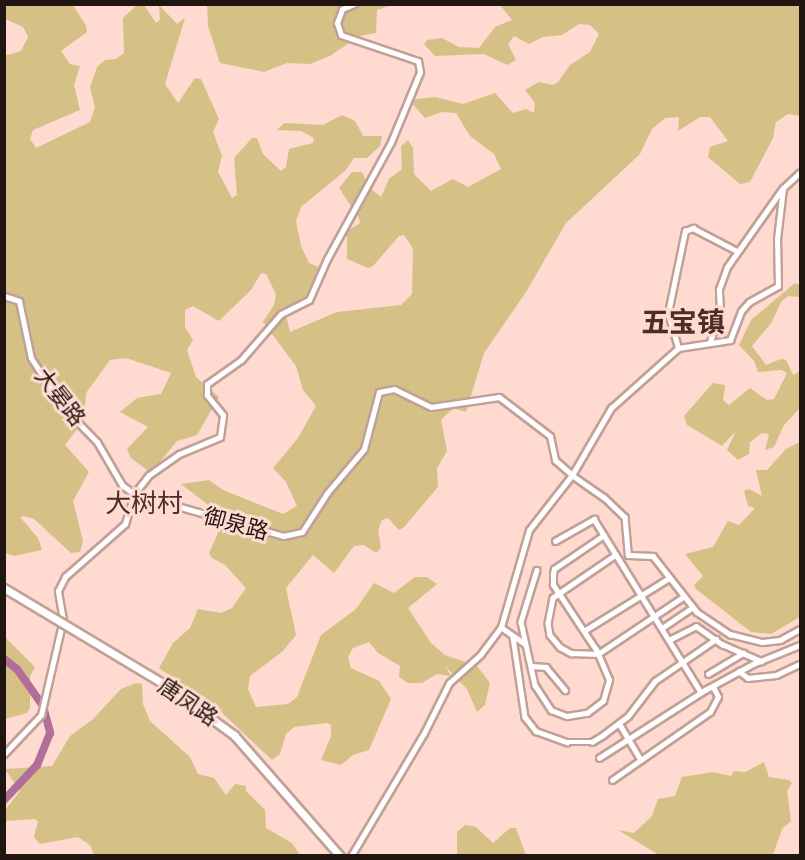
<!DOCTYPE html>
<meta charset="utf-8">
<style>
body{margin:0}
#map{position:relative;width:805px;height:860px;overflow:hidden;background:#fedad0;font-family:"Titillium Web","Noto Sans SC",sans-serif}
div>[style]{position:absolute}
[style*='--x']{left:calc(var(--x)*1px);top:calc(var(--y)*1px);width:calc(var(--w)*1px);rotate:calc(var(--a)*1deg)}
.green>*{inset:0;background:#d5c186}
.river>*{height:8px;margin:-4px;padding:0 4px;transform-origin:4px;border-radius:4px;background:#b26e9b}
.roads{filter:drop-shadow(2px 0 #c1a097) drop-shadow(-2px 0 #c1a097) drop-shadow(0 2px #c1a097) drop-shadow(0 -2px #c1a097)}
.minor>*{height:4.5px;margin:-2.25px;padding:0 2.25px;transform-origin:2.25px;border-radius:2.25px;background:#fff}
.tertiary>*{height:5px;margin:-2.5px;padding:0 2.5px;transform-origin:2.5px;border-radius:2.5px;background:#fff}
.trunk>*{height:7px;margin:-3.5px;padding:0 3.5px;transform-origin:3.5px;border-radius:3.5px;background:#fff}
.bridges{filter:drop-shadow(2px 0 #c1a097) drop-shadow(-2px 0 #c1a097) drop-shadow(0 2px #c1a097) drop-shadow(0 -2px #c1a097)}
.trunk-bridge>*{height:7px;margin:-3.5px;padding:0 3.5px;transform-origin:3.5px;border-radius:3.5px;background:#fff}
span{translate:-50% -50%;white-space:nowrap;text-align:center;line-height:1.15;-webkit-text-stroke:6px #fedad0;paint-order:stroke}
.street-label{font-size:22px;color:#211511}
.quarter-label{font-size:26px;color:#492e27}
.district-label{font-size:28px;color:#492e27;font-weight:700}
.frame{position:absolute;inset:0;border:6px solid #211511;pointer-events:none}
</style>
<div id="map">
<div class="green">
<i style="clip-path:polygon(138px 4px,144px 5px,156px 23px,160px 20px,159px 5px,177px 24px,185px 18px,165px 84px,178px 103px,195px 78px,201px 79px,219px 119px,213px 132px,222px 156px,218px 172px,232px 198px,237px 195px,234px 158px,252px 138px,257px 138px,263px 154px,281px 171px,286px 167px,289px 149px,313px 143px,314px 138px,301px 131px,277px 130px,284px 123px,323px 125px,342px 115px,355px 121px,363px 136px,382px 136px,380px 146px,367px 158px,354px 158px,345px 171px,301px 207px,296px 221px,301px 246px,309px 263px,321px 268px,309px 290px,308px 300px,286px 315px,290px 332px,337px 312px,401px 305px,412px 294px,413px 249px,404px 235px,399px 236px,373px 266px,368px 268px,347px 259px,347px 231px,360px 223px,359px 218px,339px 188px,352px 172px,362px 172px,369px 187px,381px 197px,389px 179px,402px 169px,401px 146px,408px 140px,413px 148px,414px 174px,431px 191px,453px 179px,468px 187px,501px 169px,494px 154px,470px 136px,456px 113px,442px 112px,425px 118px,409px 100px,435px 97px,463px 104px,495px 93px,513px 113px,526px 109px,534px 113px,535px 103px,525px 90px,539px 82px,553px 85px,558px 82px,570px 65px,590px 52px,599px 34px,590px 25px,579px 24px,562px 35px,543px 37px,529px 44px,514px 36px,508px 44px,516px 60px,507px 65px,484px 54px,435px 56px,424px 44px,427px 40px,442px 38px,459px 47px,479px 48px,495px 27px,512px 20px,500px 5px,800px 5px,800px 116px,788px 114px,776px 122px,773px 138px,750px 182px,740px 184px,708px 157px,710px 147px,728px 141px,710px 117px,700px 117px,678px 131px,679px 117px,665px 118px,652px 129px,640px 154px,566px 223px,526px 292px,484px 353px,466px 412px,453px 408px,441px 420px,447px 451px,437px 468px,438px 487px,404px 527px,399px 530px,388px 518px,382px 520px,378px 530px,381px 548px,376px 553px,364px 545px,354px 546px,334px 573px,313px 555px,286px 588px,296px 635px,283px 651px,250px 676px,248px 689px,256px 707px,288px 704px,297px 697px,321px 635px,356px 609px,374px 583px,394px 593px,415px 577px,427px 577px,437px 584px,408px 608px,431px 643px,445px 655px,477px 666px,490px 683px,485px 705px,477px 712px,467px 689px,445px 666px,451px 676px,437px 674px,422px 683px,408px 683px,399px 677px,400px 666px,378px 653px,369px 642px,353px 648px,348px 657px,351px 668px,379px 681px,391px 699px,369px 750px,353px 755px,341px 765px,321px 760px,331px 736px,331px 725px,327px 723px,294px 727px,286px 734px,280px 754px,272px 760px,219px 710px,159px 668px,173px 643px,190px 628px,198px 609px,221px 613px,232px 608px,246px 588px,225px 565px,212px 558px,209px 553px,218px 533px,218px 523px,207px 504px,181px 484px,209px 480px,223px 490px,283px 514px,297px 506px,286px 482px,273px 468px,298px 438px,316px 406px,303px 390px,296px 366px,263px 322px,274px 305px,276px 294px,266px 274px,261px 273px,251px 290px,219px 321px,193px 306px,185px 310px,185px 327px,193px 340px,187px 350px,196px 377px,219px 397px,197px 435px,177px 441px,151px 473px,131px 458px,127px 449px,148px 427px,120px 412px,137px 398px,161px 394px,171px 373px,126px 358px,110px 360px,86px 393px,84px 420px,65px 445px,89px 472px,73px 501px,83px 541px,80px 552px,71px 553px,34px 519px,24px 516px,20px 517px,38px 538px,42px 550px,14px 556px,5px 553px,4px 56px,21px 51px,28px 37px,23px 27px,5px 19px,4px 5px,73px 5px,86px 26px,87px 32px,61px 51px,70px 64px,80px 66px,74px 85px,80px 110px,33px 130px,30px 139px,36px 148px,90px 122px,95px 107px,90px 87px,97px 67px,105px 60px,116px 59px,124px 53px,123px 18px)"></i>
<i style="clip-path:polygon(207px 4px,392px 5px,377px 10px,376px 33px,359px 36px,330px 56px,310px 64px,287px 63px,264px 72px,220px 63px,208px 26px)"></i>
<i style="clip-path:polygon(795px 283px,800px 285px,800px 297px,788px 296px,781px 302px,772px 322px,752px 346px,766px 365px,781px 359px,786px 360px,793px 375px,800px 371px,800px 408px,784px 425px,774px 447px,765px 450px,769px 434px,762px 433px,750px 442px,749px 454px,738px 460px,727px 450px,736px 431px,722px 446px,687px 425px,684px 416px,713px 383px,725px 385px,723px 400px,729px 405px,750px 388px,767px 400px,774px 399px,787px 373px,781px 370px,758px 372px,754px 361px,739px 345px,751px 320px)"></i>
<i style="clip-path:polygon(800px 442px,800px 617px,771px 634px,751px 632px,696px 589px,694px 585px,703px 576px,685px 554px,713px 547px,728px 521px,739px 525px,755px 508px,748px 506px,744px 491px,749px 489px,762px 496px,756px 470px,767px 470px,786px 449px)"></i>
<i style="clip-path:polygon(5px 637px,35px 667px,30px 676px,30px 708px,27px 713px,5px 719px)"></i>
<i style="clip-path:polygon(136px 683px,142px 684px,143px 704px,150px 721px,190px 757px,198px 774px,214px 778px,226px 795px,235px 784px,246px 786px,246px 791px,265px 810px,266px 828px,292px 843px,300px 855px,94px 855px,90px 845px,78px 837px,40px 844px,34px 837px,38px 822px,35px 819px,5px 821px,5px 810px,20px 791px,5px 769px,52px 766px,70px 736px,92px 720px,121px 689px)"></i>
<i style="clip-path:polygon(764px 762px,769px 777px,789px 780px,792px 783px,787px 791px,791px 821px,782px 829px,773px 855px,659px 855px,618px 830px,634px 833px,652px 816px,658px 799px,675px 796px,682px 777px,713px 772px,731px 776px,734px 771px,745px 772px)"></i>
<i style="clip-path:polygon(465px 825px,476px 827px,493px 843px,510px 828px,516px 828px,526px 855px,457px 855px,457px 832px)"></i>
</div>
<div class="river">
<i style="--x:4;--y:659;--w:16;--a:38"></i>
<i style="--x:17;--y:669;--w:45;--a:54.9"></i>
<i style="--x:43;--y:706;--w:28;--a:75"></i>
<i style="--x:50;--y:733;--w:35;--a:112"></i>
<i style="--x:37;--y:765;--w:48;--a:133.3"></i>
</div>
<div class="roads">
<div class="minor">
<i style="--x:678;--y:348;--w:36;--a:-106"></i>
<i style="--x:668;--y:313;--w:84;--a:-78.3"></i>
<i style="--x:685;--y:231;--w:9;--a:-21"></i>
<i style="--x:693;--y:228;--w:50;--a:27.6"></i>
<i style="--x:572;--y:475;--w:39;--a:35"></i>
<i style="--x:604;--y:497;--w:29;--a:44"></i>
<i style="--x:625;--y:517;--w:38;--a:85"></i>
<i style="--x:628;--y:555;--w:25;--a:2"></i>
<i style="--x:653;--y:556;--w:71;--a:51.8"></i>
<i style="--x:697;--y:612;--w:40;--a:34"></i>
<i style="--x:730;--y:634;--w:33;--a:14"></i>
<i style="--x:762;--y:642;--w:18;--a:-6"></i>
<i style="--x:780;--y:640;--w:23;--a:-29"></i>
<i style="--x:555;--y:541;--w:45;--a:-29.4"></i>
<i style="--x:594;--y:519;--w:203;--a:58.3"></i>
<i style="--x:616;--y:555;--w:76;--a:145.7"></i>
<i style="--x:553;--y:598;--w:25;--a:101"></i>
<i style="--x:548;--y:623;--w:12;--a:81"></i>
<i style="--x:550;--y:635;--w:16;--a:50"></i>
<i style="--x:560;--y:647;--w:13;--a:29"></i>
<i style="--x:571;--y:653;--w:27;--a:2"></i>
<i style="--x:598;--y:654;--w:102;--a:-33.8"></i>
<i style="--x:537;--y:570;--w:54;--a:107.1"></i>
<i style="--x:521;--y:622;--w:65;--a:77.5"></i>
<i style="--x:535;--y:685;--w:30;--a:57"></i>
<i style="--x:551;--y:710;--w:17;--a:21"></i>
<i style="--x:567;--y:716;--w:20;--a:-9"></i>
<i style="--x:587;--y:713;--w:20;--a:-37"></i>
<i style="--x:603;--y:701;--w:22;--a:-74"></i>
<i style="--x:609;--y:680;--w:33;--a:-113"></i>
<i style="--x:596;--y:650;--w:78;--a:-123.5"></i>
<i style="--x:553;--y:585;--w:11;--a:-90"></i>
<i style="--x:553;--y:574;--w:5;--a:-79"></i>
<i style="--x:554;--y:569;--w:60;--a:-34.2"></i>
<i style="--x:501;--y:627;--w:29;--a:35"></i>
<i style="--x:662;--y:628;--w:37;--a:-34"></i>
<i style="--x:584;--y:631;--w:100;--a:-31.9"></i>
<i style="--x:513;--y:637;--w:81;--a:81.5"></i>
<i style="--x:525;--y:717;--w:18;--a:52"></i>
<i style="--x:536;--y:731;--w:33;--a:20"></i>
<i style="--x:567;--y:742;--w:25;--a:0"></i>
<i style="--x:592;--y:742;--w:13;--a:-32"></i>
<i style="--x:603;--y:735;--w:31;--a:-37"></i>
<i style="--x:628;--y:716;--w:44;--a:-52.4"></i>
<i style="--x:655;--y:681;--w:74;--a:-34.5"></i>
<i style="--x:669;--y:640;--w:30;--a:-27"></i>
<i style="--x:696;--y:626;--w:32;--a:35"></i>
<i style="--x:722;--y:644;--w:43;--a:23.6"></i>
<i style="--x:531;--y:666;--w:15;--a:4"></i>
<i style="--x:546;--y:667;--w:30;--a:50"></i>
<i style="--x:739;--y:671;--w:11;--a:38"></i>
<i style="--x:748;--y:678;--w:9;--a:-6"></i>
<i style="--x:757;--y:677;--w:19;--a:-6"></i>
<i style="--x:776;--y:675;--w:26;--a:-25"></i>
<i style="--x:708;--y:674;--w:41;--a:-31"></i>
<i style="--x:619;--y:723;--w:43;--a:59.3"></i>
<i style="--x:4;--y:754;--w:54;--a:-46.5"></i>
<i style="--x:41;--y:715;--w:98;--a:-77"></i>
<i style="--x:63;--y:620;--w:29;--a:-100"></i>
<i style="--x:58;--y:591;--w:16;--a:-63"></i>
<i style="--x:65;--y:577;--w:80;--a:-41.5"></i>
<i style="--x:125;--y:524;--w:31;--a:-73"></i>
<i style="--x:599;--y:758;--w:126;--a:-32.7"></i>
<i style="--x:705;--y:690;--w:55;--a:-28.4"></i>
<i style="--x:753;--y:664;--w:51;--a:-22"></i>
<i style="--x:612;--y:780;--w:119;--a:-34.8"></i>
<i style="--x:710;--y:712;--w:17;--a:-62"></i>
<i style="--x:718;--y:697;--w:11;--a:-117"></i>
</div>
<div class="tertiary">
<i style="--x:4;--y:296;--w:16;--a:18"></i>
<i style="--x:19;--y:301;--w:58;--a:78.1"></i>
<i style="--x:31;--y:358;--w:59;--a:56.9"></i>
<i style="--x:63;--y:407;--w:49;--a:45.8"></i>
<i style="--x:97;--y:442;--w:50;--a:59.8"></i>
<i style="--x:122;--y:485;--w:15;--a:37"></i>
<i style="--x:134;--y:494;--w:155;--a:15.7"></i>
<i style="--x:283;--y:536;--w:19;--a:-12"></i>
<i style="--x:302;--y:532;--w:46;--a:-57.3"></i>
<i style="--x:327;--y:493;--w:57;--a:-49.9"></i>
<i style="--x:364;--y:449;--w:59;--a:-75.3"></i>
<i style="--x:379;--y:392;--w:15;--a:-11"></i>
<i style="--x:394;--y:389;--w:41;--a:25.9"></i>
<i style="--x:431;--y:407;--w:69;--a:-8.4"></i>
<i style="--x:499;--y:397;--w:64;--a:37.4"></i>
<i style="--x:550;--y:436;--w:25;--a:78"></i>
<i style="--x:555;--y:460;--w:23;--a:41"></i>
<i style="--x:710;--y:342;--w:34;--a:-73"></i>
<i style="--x:720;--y:310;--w:21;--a:-93"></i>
<i style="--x:719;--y:289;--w:23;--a:-70"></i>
<i style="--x:727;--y:267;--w:95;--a:-54.8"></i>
<i style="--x:134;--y:494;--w:24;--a:-52"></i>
<i style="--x:149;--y:475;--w:37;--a:-35"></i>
<i style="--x:179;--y:454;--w:44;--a:-22.5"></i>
<i style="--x:220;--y:437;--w:22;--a:-82"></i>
<i style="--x:223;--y:415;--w:26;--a:-129"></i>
<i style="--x:207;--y:395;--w:11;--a:-90"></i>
<i style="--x:207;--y:384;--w:42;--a:-35.2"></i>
<i style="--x:241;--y:360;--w:61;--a:-49"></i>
<i style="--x:281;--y:314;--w:31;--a:-27"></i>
<i style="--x:309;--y:300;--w:45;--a:-66.3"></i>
<i style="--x:327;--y:259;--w:133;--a:-61.3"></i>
<i style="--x:391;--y:142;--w:76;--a:-67.5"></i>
<i style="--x:420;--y:72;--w:11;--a:-100"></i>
<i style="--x:418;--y:61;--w:81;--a:-161.3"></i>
<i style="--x:341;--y:35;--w:13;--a:-108"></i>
<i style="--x:337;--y:23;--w:15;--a:-70"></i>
<i style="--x:342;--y:9;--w:13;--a:-23"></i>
<i style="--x:351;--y:856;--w:143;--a:-59.3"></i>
<i style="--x:424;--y:733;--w:56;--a:-63.4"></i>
<i style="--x:449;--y:683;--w:42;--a:-42.1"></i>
<i style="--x:480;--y:655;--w:35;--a:-53"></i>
<i style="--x:501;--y:627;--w:101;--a:-73.9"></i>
<i style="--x:529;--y:530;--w:70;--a:-52"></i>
<i style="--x:572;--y:475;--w:78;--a:-59.8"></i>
<i style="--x:611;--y:408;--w:90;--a:-41.8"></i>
<i style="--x:678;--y:348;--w:53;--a:-8.7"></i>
<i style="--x:730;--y:340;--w:31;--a:-69"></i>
<i style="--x:741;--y:311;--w:12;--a:-48"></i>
<i style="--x:749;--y:302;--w:33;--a:-29"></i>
<i style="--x:778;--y:286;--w:47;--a:-91.2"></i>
<i style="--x:777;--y:239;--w:51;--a:-83.3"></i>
<i style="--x:783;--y:188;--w:23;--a:-43"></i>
</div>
<div class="trunk">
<i style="--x:167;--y:686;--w:83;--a:36.2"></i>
<i style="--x:234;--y:735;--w:161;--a:48.8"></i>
</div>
</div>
<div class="bridges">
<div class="trunk-bridge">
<i style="--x:4;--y:588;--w:190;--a:31"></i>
</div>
</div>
<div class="street-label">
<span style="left:60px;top:397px;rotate:52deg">大晏路</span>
<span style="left:236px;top:524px;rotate:15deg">御泉路</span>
<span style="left:188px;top:702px;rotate:34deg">唐凤路</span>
</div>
<div class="quarter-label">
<span style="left:144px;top:503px">大树村</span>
</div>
<div class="district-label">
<span style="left:683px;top:322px">五宝镇</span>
</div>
<div class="frame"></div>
</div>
